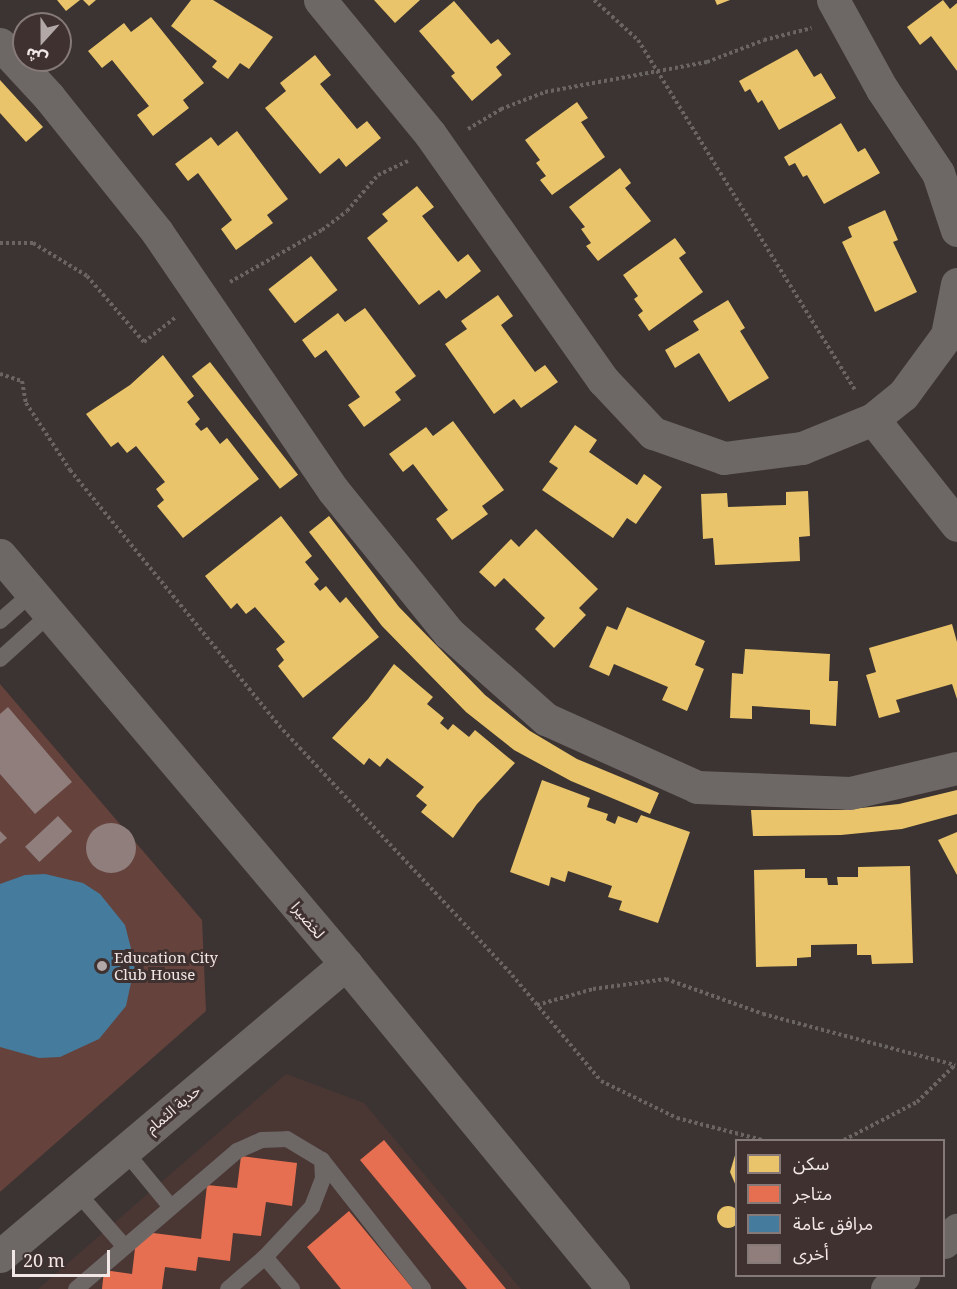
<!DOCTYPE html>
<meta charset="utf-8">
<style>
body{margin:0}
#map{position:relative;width:957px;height:1289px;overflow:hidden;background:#3c3432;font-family:"Noto Serif","Noto Sans Arabic",serif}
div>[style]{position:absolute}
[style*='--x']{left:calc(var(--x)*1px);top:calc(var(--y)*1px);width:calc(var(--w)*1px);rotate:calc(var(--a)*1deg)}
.built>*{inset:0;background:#4a3734}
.green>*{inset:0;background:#65423c}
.homes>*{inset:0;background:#e9c46a;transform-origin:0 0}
.round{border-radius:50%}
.shops>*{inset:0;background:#e76f51}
.public>*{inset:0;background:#457b9d}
.building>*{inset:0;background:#8f7e7b;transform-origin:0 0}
.path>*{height:4px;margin-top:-2px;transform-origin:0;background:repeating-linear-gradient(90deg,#6a6463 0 3px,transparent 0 6px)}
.lane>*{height:16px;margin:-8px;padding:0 8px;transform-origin:8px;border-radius:8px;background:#6d6766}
.street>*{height:33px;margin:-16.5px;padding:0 16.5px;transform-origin:16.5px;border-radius:16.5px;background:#6d6766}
.secondary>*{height:33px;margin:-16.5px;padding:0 16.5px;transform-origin:16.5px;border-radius:16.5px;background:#6d6766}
.dots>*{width:16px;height:16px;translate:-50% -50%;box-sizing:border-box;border:3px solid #3f312f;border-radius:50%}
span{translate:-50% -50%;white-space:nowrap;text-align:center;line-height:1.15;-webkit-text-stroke:6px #3f312f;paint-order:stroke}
.street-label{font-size:15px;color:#f1e7e6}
.poi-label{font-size:15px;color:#f1e7e6}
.left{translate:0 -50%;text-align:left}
.legend{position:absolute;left:735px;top:1139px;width:210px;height:138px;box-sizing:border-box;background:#3f312f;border:2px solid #867a78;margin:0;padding:8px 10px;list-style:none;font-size:18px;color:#f1e7e6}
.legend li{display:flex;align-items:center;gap:12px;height:30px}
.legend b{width:30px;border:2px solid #867a78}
.north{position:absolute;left:12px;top:12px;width:60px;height:60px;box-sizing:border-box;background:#3f312f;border:2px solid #867a78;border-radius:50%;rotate:201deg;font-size:16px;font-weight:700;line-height:24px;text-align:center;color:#f1e7e6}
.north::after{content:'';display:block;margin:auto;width:21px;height:27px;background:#b2a8a7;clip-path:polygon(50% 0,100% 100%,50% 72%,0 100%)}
.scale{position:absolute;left:12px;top:1250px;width:98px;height:27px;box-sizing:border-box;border:3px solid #f1e7e6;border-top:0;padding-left:8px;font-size:18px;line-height:21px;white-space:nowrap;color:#f1e7e6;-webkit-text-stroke:4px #3f312f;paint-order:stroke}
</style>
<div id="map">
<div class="built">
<i style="clip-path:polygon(286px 1074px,364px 1103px,521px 1289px,38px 1289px)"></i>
</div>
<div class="green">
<i style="clip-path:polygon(0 684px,202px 920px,206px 1011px,0 1192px)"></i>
</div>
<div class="homes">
<i style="clip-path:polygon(57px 0,80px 0,66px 11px)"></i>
<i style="clip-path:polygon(83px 0,96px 0,89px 6px)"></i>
<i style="clip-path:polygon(191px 0,213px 0,273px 37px,249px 69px,240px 63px,228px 79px,212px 67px,217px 61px,171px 26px)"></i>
<i style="clip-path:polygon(374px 0,420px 0,395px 23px)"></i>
<i style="clip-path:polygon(715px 0,730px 0,717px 5px)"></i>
<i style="clip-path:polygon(943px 0,950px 9px,957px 3px,957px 71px,931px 36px,920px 45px,907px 27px)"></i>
<i style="clip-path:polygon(454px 1px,491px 44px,498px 39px,511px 54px,496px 67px,502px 75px,472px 101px,451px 76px,455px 73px,419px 31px)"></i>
<i style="clip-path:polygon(151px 17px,204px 83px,183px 100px,189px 108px,153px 136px,137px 115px,149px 106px,112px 60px,102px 68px,88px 51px,124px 23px,131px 32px)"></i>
<i style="clip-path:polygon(797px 49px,814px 77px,821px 73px,836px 98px,779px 130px,762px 100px,758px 103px,750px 89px,745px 92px,739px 81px)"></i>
<i style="clip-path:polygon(315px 55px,331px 75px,320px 84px,357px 129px,367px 121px,381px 138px,346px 167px,339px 158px,320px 174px,265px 108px,286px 91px,280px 83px)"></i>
<i style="clip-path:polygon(0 80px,43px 127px,26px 142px,0 113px)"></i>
<i style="clip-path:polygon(577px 102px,588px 118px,581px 122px,605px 157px,552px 195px,540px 180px,546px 176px,536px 163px,540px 160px,525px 140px)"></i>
<i style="clip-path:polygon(841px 123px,858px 152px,865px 148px,880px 173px,824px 204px,807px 175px,803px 177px,795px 163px,789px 166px,784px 157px)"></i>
<i style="clip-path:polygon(237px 131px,288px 199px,267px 215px,273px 223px,236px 250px,221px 229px,232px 220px,198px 173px,188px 181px,175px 164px,211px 137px,218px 146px)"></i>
<i style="clip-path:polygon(620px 168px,631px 183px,625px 188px,651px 221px,598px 261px,586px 246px,591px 243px,581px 229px,585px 227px,569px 207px)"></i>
<i style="clip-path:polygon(417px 186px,434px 207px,422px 216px,458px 262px,468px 254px,481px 271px,446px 299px,439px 290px,419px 305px,367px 238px,388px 221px,382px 214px)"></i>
<i style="clip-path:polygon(885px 210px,898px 240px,893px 242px,917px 292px,875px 312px,842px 242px,852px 237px,848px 227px)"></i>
<i style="clip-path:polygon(675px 238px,686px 253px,679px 258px,703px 292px,649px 331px,638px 315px,643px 311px,634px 299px,638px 296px,623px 275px)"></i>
<i style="left:311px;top:256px;width:43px;height:54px;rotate:52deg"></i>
<i style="clip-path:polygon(498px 295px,513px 316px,501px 325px,535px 372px,545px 365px,558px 382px,521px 408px,514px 399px,494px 414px,445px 344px,467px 329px,461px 321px)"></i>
<i style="clip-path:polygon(728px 300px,745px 328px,740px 331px,769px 378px,729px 402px,699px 353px,675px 368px,665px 350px,699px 330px,693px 321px)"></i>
<i style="clip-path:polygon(365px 308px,416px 376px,395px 392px,401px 400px,364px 427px,348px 405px,360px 397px,326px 350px,315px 358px,302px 340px,338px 313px,345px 322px)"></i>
<i style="clip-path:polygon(163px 355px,194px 396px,187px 402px,200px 419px,195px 424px,201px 431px,207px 427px,220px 444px,227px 438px,259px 479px,183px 538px,157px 506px,164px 500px,156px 489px,165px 482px,136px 446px,127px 453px,118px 442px,111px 447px,86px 414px,130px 385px)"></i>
<i style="left:210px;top:362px;width:143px;height:23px;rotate:52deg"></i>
<i style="clip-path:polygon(453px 421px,504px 490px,482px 506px,488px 514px,452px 540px,436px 519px,448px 510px,413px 464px,403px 472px,389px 454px,426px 427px,433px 436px)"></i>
<i style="clip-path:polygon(575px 425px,597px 440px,589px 452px,637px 485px,644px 474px,662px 487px,636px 524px,627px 518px,613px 538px,542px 490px,558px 468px,549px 462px)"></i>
<i style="clip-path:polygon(808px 491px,810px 536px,799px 537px,800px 561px,715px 565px,713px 538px,703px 539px,701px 494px,727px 493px,728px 507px,786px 505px,786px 492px)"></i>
<i style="clip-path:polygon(281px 516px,312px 556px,305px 562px,319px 579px,314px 584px,320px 591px,326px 586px,340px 603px,346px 597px,379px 637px,303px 698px,278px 666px,284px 660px,276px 649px,285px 642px,255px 607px,246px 614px,237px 603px,231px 609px,205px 576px)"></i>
<i style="clip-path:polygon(329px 516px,399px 607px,485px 695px,530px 731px,577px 759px,659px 793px,650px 814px,571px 781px,514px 750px,466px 712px,382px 626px,309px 532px)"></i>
<i style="clip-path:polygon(536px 529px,598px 589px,579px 608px,586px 615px,554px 648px,535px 629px,545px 618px,504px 578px,495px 587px,479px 572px,511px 539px,519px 547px)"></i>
<i style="clip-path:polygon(627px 607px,705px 641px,695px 665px,704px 669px,687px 711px,662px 700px,668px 687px,614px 664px,609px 676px,589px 667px,607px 626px,617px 630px)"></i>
<i style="clip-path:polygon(952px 624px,957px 642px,957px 699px,952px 684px,896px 700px,900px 712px,879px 718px,866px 675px,876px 672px,869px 648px)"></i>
<i style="clip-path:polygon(745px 649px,830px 654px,829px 681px,838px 681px,836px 726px,810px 724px,810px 710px,752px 706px,752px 719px,730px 718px,732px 673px,743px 674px)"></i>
<i style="clip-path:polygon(394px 664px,433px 697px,427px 704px,444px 718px,440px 723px,448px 730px,453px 724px,469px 737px,475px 730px,515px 763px,477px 804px,453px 838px,421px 812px,427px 805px,416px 796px,424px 787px,387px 758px,380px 767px,369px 758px,364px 765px,332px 738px,368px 699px)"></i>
<i style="clip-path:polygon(542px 780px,590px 798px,587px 807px,608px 814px,606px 820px,615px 824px,618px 816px,637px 823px,641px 815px,690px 832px,658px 923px,619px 910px,622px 901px,608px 897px,612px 886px,568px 871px,565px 882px,551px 877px,549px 886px,510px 872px)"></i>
<i style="clip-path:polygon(957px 790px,957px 814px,902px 829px,841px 835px,753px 836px,751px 810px,842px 810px,899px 804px)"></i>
<i style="clip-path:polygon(957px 832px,957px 875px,938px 840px)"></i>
<i style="clip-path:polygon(910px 866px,913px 963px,872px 964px,871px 955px,857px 955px,857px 944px,811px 945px,811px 957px,797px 958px,797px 966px,756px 967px,754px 870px,805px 869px,805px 878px,827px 878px,828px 885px,838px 885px,837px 877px,858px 877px,858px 867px)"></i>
<i style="clip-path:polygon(736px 1152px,736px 1186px,730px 1172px)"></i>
<i class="round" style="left:717px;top:1206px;width:22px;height:22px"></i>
</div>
<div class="shops">
<i style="clip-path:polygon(384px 1140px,506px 1289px,467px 1289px,360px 1160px)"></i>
<i style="clip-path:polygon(241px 1156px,297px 1163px,292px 1206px,266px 1202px,261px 1236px,233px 1233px,230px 1261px,198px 1257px,196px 1271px,165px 1267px,162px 1289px,102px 1289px,104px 1270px,132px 1274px,137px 1231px,201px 1239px,207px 1185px,237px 1188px)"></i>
<i style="clip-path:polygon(349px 1211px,413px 1289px,341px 1289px,307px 1247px)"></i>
</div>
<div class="public">
<i style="clip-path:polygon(45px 874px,83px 883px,100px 894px,125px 925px,135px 964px,126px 1006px,99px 1039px,60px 1057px,39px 1058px,0 1047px,0 884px,25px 875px)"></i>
</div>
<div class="building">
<i style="clip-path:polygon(8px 707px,72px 782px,35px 814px,0 774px,0 714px)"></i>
<i style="left:58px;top:816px;width:21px;height:45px;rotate:47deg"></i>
<i class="round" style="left:86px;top:823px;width:50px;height:50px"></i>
<i style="clip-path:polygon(0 831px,7px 838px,0 844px)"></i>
</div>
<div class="path">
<i style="--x:594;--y:0;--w:59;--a:42.3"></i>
<i style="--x:638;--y:40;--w:413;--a:58.2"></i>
<i style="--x:468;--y:129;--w:39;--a:-31"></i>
<i style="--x:501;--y:109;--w:47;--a:-21.1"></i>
<i style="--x:545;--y:92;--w:165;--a:-10.5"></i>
<i style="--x:707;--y:62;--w:61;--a:-21.1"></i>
<i style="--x:764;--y:40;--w:49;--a:-14"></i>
<i style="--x:0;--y:243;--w:33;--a:0"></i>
<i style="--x:33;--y:243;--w:63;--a:31.4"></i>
<i style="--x:87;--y:276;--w:87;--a:49.2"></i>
<i style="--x:144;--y:342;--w:41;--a:-38"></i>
<i style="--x:230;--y:282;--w:106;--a:-29.5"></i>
<i style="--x:322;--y:230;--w:31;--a:-37"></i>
<i style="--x:347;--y:211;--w:48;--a:-49.3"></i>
<i style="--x:378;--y:175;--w:33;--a:-25"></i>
<i style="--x:0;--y:374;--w:23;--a:18"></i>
<i style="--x:22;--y:381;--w:22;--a:80"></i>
<i style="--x:26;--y:403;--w:80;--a:56.7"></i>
<i style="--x:70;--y:470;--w:336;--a:50.7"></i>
<i style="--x:283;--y:730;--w:335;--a:46.9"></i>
<i style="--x:512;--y:975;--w:138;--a:50"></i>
<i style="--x:601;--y:1081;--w:85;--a:26"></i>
<i style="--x:677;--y:1118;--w:88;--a:14.5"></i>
<i style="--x:537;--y:1005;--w:58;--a:-15.9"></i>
<i style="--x:593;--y:989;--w:74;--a:-7.8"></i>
<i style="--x:666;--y:979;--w:103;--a:19.8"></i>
<i style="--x:763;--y:1014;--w:199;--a:14.9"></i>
<i style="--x:844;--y:1140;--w:82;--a:-27.5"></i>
<i style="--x:917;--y:1102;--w:54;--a:-44.3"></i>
</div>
<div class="lane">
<i style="--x:0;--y:621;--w:43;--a:-41.2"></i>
<i style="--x:0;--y:659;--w:67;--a:-42"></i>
<i style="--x:124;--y:1150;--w:74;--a:50.5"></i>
<i style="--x:76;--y:1191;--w:74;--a:48.8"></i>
<i style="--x:265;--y:1257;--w:42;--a:49.8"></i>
<i style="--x:76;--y:1289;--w:212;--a:-40.6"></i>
<i style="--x:237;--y:1151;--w:27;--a:-24"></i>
<i style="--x:262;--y:1140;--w:25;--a:-2"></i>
<i style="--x:287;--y:1139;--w:41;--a:31"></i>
<i style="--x:322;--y:1160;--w:164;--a:51.9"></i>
<i style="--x:228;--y:1289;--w:49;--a:-40.9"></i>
<i style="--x:265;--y:1257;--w:69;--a:-46.8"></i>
<i style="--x:312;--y:1207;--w:31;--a:-69"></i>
<i style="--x:323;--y:1178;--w:18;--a:-93"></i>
</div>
<div class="street">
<i style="--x:320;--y:0;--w:173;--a:50.6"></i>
<i style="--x:430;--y:134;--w:301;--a:54.9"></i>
<i style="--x:603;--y:380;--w:73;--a:46.7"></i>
<i style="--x:653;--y:433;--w:75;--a:19.4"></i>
<i style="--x:724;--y:458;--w:79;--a:-7.3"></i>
<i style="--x:802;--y:448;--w:77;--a:-22.2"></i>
<i style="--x:873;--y:419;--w:38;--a:-39"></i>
<i style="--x:903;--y:395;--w:74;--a:-53.7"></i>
<i style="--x:947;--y:335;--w:52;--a:-78.9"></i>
<i style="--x:833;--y:0;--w:102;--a:61.2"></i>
<i style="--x:882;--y:89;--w:101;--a:56.3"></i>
<i style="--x:938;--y:173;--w:60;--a:71.6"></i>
<i style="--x:0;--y:44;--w:72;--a:47.2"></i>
<i style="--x:49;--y:97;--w:173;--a:51.3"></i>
<i style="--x:157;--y:232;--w:312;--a:55.7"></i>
<i style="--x:333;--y:490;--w:184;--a:51"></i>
<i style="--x:449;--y:633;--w:130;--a:41.6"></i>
<i style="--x:546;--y:719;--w:166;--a:24.2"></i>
<i style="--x:697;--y:787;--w:153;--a:2.2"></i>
<i style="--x:850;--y:793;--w:110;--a:-13.2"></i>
<i style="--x:873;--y:419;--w:135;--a:51.6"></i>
<i style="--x:944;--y:1242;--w:18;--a:-43"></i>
<i style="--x:0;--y:1256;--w:453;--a:-40.2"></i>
<i style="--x:887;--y:1289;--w:21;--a:-39"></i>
</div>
<div class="secondary">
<i style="--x:0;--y:555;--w:536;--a:49.77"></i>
<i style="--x:346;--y:964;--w:421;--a:50.6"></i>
</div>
<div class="dots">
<i style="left:102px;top:966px;background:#b2a8a7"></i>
</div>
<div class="street-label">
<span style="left:308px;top:920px;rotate:50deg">لخضيرا</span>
<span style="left:173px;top:1109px;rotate:-40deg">حدبة الثمام</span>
</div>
<div class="poi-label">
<span class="left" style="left:114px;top:966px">Education City<br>Club House</span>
</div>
<ul class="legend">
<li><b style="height:16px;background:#e9c46a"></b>سكن</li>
<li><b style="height:16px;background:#e76f51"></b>متاجر</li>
<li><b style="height:16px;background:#457b9d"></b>مرافق عامة</li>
<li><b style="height:16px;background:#8f7e7b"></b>أخرى</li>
</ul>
<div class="north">ش</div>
<div class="scale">20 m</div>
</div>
